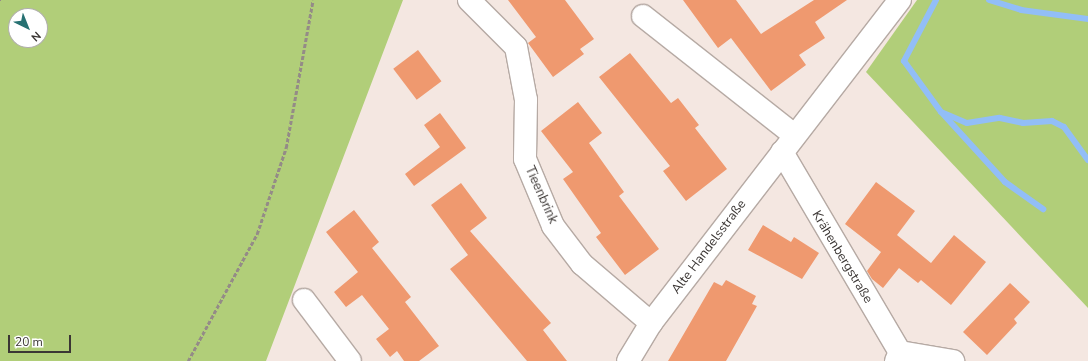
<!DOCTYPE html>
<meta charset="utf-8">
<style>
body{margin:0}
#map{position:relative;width:1088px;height:361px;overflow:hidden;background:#f4e7e1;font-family:"Nunito Sans",sans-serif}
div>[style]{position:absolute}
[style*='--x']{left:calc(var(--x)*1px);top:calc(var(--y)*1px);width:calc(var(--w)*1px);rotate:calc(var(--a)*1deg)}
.green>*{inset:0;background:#b1ce79}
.stream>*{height:6px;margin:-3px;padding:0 3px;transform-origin:3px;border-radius:3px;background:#92bef7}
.building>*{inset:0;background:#ef996f;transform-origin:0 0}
.path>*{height:2.5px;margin-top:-1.25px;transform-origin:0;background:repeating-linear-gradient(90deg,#948b87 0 4px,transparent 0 6px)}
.roads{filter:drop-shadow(1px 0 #b6aaa4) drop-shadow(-1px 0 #b6aaa4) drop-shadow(0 1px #b6aaa4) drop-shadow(0 -1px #b6aaa4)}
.minor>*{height:22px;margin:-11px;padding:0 11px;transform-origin:11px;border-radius:11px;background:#fff}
span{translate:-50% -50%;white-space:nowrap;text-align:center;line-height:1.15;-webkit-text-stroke:4px #fff;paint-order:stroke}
.street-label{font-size:13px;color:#3b3634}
.north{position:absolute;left:8px;top:8px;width:40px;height:40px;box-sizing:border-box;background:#fff;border:1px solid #b1afae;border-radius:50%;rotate:137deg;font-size:11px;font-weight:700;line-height:16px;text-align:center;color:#3b3634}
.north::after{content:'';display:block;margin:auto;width:14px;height:18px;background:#277172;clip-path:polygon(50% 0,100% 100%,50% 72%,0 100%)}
.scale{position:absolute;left:8px;top:335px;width:63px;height:18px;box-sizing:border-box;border:2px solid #3b3634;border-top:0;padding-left:5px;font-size:12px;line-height:14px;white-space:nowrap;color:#3b3634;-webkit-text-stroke:3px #fff;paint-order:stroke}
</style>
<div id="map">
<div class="green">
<i style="clip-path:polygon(evenodd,0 0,403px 0,266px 361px,0 361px,0 0,16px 16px,40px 16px,40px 40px,16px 40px,16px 16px)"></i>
<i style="clip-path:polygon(917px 0,1088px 0,1088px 308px,866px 72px)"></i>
</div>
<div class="stream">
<i style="--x:936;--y:0;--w:69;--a:117.7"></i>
<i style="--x:904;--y:61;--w:63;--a:54"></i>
<i style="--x:941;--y:112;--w:28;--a:23"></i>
<i style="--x:967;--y:123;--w:33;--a:-9"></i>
<i style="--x:1000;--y:118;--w:24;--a:12"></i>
<i style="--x:1023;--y:123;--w:29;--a:-4"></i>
<i style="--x:1052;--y:121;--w:13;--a:27"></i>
<i style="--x:1064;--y:127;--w:41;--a:54"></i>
<i style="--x:989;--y:0;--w:34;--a:17"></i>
<i style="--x:1021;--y:10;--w:68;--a:7.7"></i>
<i style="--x:943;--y:114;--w:92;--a:47.6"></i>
<i style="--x:1005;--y:182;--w:47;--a:35.4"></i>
</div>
<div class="building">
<i style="clip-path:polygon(508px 0,565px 0,594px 39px,580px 49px,584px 54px,553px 77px,528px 43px,536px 37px)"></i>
<i style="clip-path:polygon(683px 0,736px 0,761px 34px,814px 0,847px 0,815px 22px,825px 38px,799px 55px,806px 65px,771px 91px,731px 38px,718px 48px)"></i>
<i style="left:418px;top:50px;width:39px;height:31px;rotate:53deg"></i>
<i style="clip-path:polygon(630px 53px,671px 103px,678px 98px,699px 125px,695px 128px,727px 169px,686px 201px,663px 171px,670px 166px,599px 77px)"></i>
<i style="clip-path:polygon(578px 102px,602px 133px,589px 143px,624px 192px,619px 196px,659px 249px,625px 275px,596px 237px,601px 233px,563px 179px,573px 172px,541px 131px)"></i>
<i style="clip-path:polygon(440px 113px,466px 148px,414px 186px,405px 174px,440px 147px,424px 125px)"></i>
<i style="clip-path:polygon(876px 182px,915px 211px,897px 235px,931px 263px,954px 235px,986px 262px,951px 305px,921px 280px,918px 283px,899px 268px,883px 288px,872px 279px,867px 271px,881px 252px,845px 224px)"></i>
<i style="clip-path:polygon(461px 183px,487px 218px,470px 231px,551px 323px,543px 330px,567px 361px,527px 361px,450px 269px,468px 255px,431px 205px)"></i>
<i style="clip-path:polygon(354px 210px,379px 242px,372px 248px,411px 297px,405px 302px,439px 346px,419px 361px,404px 361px,397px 351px,390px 357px,376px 339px,389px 329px,362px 295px,346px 307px,334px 292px,358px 272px,326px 232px)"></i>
<i style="clip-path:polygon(763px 225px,791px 242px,794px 237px,819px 253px,802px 279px,748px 250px)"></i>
<i style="clip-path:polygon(726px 280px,756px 296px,752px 304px,757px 306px,726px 361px,668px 361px,714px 282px,722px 286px)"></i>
<i style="clip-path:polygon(1010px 283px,1030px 302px,1014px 319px,1017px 323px,987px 355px,963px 332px)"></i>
</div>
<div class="path">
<i style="--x:0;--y:0;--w:1;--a:0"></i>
<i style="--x:188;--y:361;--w:145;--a:-61.5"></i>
<i style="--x:257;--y:234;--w:91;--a:-71.4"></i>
<i style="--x:286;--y:148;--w:150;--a:-79.7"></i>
</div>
<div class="roads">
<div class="minor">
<i style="--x:469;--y:0;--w:66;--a:45"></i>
<i style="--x:516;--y:47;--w:54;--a:79.3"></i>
<i style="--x:526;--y:100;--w:59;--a:91"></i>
<i style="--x:525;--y:159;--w:73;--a:67.3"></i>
<i style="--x:553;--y:226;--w:48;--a:52.7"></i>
<i style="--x:582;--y:264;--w:91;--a:40.5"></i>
<i style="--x:643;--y:16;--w:192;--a:38.2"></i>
<i style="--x:782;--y:152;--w:232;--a:59.5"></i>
<i style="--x:900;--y:352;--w:10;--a:114"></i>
<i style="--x:304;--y:300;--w:76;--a:53"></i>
<i style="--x:900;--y:352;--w:54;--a:9.6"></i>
<i style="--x:628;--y:361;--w:44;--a:-58.8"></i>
<i style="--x:651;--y:323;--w:408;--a:-52.4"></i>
</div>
</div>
<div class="street-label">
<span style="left:541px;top:195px;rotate:66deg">Tieenbrink</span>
<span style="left:709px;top:247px;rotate:-53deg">Alte Handelsstraße</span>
<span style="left:842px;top:257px;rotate:59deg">Krähenbergstraße</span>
</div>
<div class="north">N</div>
<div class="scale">20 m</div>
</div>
